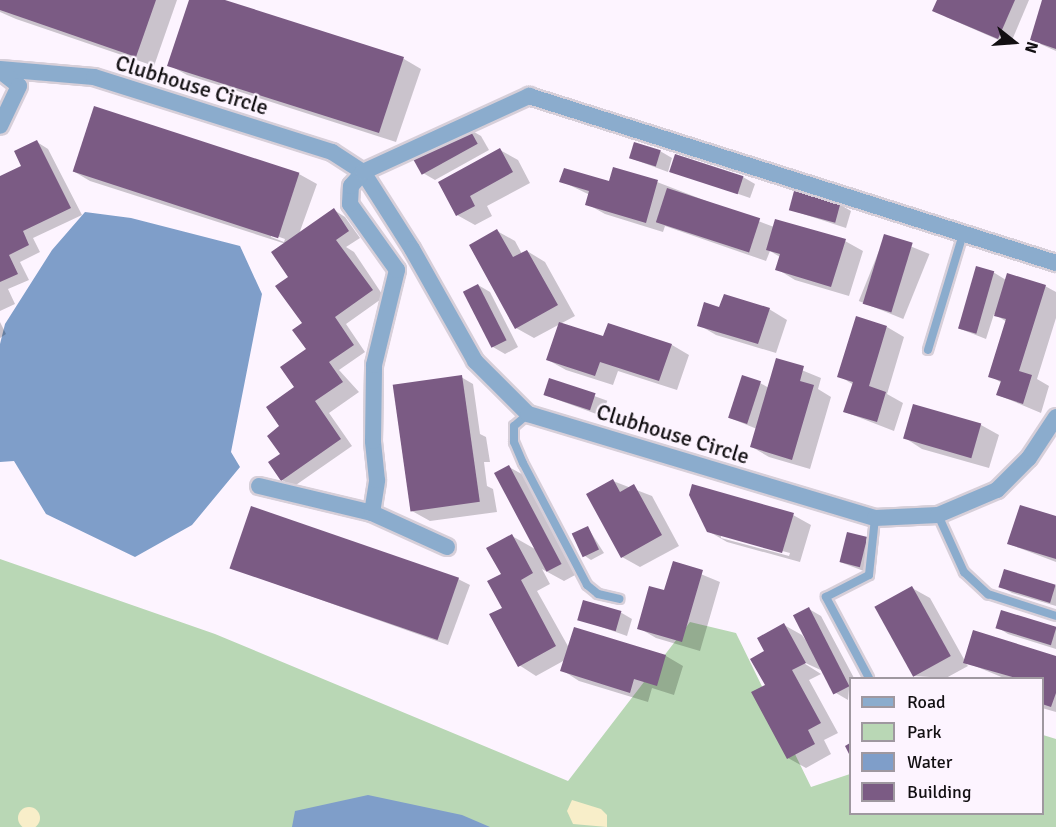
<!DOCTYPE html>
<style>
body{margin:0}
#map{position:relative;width:1056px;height:827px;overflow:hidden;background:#fdf4ff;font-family:Signika,sans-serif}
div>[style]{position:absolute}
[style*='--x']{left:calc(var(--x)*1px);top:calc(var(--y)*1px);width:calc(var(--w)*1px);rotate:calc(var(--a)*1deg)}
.green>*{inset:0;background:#b9d7b5}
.sand>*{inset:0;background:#f8eec9}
.round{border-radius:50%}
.water>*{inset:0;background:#7f9ec9}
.shadow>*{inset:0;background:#0003;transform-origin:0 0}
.building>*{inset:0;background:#7b5b84;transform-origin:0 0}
.roads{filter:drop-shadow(2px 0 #d7cfd9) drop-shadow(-2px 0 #d7cfd9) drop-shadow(0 2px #d7cfd9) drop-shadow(0 -2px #d7cfd9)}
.lane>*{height:8px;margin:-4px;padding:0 4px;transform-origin:4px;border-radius:4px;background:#8baccd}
.street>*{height:16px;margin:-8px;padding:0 8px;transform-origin:8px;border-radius:8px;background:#8baccd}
span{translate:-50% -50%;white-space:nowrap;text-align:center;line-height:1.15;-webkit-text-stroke:4.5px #fdf4ff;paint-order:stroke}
.street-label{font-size:22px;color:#120f12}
.legend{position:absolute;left:849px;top:677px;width:195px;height:138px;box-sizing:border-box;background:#fdf4ff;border:2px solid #9f98a0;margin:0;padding:8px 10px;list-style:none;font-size:18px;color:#120f12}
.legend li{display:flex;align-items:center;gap:12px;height:30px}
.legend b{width:30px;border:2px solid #9f98a0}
.north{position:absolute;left:984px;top:12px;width:60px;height:60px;-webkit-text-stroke:4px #fdf4ff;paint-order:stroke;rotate:107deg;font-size:16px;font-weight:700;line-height:24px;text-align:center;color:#120f12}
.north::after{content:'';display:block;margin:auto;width:21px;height:27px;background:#120f12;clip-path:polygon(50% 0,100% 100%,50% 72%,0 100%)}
</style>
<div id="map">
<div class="green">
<i style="clip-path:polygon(0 559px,215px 634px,568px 781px,690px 622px,736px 633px,811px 787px,850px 774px,850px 814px,1042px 814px,1043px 735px,1056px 739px,1056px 827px,0 827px)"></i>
</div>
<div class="sand">
<i style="clip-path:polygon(572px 800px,601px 809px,607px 815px,607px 827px,573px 824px,567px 811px)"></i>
<i class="round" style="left:18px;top:807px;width:22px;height:22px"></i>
</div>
<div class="water">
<i style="clip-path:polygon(85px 212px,131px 218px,240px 246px,262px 294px,231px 452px,240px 467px,192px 525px,135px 557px,46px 514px,14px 461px,0 462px,0 344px,5px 324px,52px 250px)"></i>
<i style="clip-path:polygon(368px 795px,462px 815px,490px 827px,292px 827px,295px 811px)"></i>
</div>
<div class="shadow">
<i style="clip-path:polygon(0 0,177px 0,154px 66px,16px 19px,0 12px)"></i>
<i style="clip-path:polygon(191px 0,219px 0,404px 59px,421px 69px,396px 142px,187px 75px,169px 65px)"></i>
<i style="clip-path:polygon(939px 0,1029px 0,1010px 45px,946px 17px)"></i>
<i style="clip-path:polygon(1044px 0,1056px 0,1056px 51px,1031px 40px)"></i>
<i style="clip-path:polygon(469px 129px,481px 136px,489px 150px,435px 180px,423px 173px)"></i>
<i style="clip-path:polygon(37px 142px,48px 149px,82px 215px,33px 238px,40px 252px,20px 262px,29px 280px,8px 289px,15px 304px,0 311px,0 178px,23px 167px)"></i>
<i style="clip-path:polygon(500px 150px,518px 160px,530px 183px,487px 206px,492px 216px,475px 225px,457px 215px)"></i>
<i style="clip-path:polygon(660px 151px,672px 158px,668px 172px,630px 158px)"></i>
<i style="clip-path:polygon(evenodd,73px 171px,299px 174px,317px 184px,299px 234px,334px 210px,345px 217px,360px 238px,346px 247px,354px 252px,384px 297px,346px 324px,365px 352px,339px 370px,359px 392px,329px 413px,352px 446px,293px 487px,282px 480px,283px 426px,308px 349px,305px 323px,290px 278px,286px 244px,90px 181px,73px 171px,271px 234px,285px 239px,284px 242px,271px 237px,271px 234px)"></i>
<i style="clip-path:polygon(672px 171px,743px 177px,755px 184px,750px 198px)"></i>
<i style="clip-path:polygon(561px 181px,657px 182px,774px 227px,845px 241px,863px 251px,849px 296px,795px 280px,777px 269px,780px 257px,770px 251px,766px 261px,665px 226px,663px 232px,605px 214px,587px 204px,590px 195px)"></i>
<i style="clip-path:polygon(839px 204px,851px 211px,846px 228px,791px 210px)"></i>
<i style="clip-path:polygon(497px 231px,515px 241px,522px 254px,527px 251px,545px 262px,575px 316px,534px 338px,516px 328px)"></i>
<i style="left:885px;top:236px;width:48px;height:70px;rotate:22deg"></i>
<i style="clip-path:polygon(993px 272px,1006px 280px,1045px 286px,1056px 292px,1056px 318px,1037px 379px,1049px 386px,1041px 413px,998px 395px,1002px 383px,990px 376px,1007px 322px,994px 314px,986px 339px,958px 328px)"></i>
<i style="clip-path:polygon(478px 285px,490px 292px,518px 347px,505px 354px,493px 347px)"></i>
<i style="clip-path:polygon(720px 308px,769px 309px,787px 320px,776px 353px,716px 335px,699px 325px)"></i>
<i style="clip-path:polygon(0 322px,6px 334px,0 338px)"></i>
<i style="clip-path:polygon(609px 324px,672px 345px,689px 355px,677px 390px,618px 371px,613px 385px,566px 370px,548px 360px,604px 338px)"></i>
<i style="clip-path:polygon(887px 327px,904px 337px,887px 394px,903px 403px,894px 431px,845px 412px,854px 385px,839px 376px)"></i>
<i style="clip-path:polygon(777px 360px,821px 378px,818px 389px,831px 397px,810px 469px,769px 457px,752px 447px,757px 429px,730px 418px,760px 383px,769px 388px)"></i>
<i style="clip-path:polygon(461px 377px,473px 384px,480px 434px,486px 437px,490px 462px,484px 462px,487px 486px,493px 489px,497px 512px,430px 521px,412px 511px)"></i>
<i style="left:550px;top:380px;width:61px;height:16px;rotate:20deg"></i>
<i style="clip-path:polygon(914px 405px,981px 425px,999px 435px,989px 468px,922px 449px,905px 438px)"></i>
<i style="clip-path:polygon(509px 467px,527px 477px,577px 574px,564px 581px,542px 569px,550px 584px,537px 591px,569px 648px,575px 629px,666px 656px,683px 666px,674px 695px,652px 688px,648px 702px,579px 681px,562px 670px,565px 660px,536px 676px,519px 665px,504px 608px,503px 575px,512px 536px,535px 549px)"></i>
<i style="clip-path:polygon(613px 481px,652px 496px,679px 546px,640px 567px,622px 557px)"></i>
<i style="clip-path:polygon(evenodd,793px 515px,811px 525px,800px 562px,727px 542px,708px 531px,793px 515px,721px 535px,790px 553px,789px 556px,721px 538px,721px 535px)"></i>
<i style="clip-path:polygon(1056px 518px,1056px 562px,1009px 544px)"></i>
<i style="clip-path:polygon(588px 528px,604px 553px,591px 560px,585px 556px)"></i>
<i style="clip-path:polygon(866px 539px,878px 545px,869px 573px,840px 562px)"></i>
<i style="clip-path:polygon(674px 563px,720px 582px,700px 651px,656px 638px,639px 628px,665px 592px)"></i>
<i style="clip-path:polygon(229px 567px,458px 579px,470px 585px,448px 645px)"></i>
<i style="clip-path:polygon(1000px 586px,1056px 586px,1056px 606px,1012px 593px)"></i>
<i style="clip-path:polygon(912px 588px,930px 598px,965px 661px,1056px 657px,1056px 712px,1042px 708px,1042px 678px,1004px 678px,965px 662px,968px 666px,946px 678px,914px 676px)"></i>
<i style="clip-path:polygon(809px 609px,821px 616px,854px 678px,850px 678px,848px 700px,836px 693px,825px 672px,799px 660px,821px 674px,809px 680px,838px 733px,824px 740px,831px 754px,806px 768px,788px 758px,767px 686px,766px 652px,784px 625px,802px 635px,814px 652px)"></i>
<i style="clip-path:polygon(620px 612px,632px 619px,627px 636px,579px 619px)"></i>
<i style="clip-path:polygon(997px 627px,1056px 629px,1056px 649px,1008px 634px)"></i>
</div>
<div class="building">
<i style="clip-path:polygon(0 0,156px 0,136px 57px,0 10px)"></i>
<i style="clip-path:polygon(189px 0,225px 0,404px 57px,379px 133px,167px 66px)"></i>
<i style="clip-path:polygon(937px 0,1015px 0,998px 39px,932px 11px)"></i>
<i style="clip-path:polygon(1042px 0,1056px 0,1056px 49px,1030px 40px)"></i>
<i style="left:94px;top:106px;width:216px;height:69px;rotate:18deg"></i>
<i style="left:469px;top:128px;width:18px;height:64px;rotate:61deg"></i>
<i style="clip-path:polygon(37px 140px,71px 208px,23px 231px,29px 245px,9px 255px,18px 274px,0 282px,0 176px,21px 166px,14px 151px)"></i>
<i style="left:634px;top:142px;width:28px;height:17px;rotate:17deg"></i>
<i style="clip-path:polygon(500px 148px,513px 172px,470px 196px,475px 206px,456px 216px,438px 182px)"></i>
<i style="left:675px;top:154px;width:72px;height:19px;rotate:18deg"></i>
<i style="clip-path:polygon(613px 167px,658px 180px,646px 223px,585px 205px,589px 191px,559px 182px,564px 168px,609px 181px)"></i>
<i style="left:667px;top:188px;width:98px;height:36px;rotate:18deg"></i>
<i style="left:794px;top:191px;width:48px;height:20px;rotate:15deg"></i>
<i style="clip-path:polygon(334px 208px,349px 231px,336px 240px,373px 290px,335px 317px,354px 345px,329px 362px,343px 382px,315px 401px,341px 439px,281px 481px,268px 462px,280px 454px,267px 436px,279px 426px,266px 407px,294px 387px,280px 367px,306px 349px,292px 330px,302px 323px,275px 286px,288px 277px,271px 252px)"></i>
<i style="clip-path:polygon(775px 219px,846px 239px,831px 287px,775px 270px,780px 254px,766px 250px)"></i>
<i style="clip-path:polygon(497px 229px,513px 257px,527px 250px,558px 305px,515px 329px,469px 245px)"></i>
<i style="left:884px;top:234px;width:30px;height:73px;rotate:17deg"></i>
<i style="left:976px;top:266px;width:19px;height:65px;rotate:16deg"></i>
<i style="clip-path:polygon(1007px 273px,1046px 285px,1019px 371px,1032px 375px,1023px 404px,996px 395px,1001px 381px,988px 377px,1006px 319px,994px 316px)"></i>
<i style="left:478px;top:284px;width:63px;height:17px;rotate:63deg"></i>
<i style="clip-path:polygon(724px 294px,770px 308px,758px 344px,697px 326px,704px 302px,719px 307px)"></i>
<i style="clip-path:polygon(856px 316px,887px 326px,869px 386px,886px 392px,877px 422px,843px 412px,853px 382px,837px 377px)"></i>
<i style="clip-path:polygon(559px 322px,603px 336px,608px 323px,672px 344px,659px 381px,600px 362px,595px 376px,546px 360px)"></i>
<i style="clip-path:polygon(776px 358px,804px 366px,800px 381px,814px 385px,792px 460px,750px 447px)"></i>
<i style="left:462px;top:375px;width:128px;height:70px;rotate:82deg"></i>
<i style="left:742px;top:375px;width:20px;height:45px;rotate:18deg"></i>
<i style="left:549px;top:378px;width:49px;height:18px;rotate:18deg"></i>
<i style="left:913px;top:404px;width:71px;height:36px;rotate:16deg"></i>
<i style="left:509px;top:465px;width:112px;height:17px;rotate:62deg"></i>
<i style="clip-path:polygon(613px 479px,620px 492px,634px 484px,662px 535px,621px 558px,586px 494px)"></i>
<i style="clip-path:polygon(692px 484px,794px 513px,782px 553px,707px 532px,689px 495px)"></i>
<i style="clip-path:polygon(1020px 505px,1056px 516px,1056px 559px,1007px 544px)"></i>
<i style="left:251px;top:506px;width:220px;height:66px;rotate:19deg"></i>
<i style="left:588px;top:526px;width:26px;height:18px;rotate:65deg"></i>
<i style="left:847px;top:532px;width:21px;height:31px;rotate:14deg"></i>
<i style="clip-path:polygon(512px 534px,533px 573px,521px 580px,556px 646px,518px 667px,489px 614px,502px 608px,487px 581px,501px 574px,486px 548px)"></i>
<i style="clip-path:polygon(673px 561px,703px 570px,682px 642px,637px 629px,649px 586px,664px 590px)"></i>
<i style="left:1004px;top:569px;width:54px;height:19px;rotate:17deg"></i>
<i style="left:912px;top:586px;width:80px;height:43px;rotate:61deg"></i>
<i style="left:583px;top:600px;width:40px;height:21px;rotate:16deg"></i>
<i style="left:809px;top:607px;width:89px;height:18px;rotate:63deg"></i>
<i style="left:1001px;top:610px;width:58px;height:19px;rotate:17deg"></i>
<i style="clip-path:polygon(784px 623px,806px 663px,792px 670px,821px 723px,808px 730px,815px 744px,787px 759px,751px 692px,765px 685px,750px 659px,764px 651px,757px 638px)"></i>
<i style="clip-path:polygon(574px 627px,666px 655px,657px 686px,634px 679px,630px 693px,560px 671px)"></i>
<i style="clip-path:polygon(973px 630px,1056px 656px,1056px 693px,1051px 707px,1042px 704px,1042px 678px,1016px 678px,963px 663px)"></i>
<i style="clip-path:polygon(850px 743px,850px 756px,845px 746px)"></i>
</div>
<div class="roads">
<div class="lane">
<i style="--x:928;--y:350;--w:121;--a:-73.2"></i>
<i style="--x:528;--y:414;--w:18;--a:139"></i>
<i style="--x:514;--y:426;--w:16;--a:90"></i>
<i style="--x:514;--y:442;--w:23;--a:67"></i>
<i style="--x:523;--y:463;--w:138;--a:62.3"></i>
<i style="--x:587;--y:585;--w:14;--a:39"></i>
<i style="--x:598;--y:594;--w:22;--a:13"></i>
<i style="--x:938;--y:515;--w:63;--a:65.5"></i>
<i style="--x:964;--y:572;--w:33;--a:43"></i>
<i style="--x:988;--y:594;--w:71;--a:17.9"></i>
<i style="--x:869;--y:678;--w:92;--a:-118"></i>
<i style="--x:826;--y:597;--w:48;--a:-27.1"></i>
<i style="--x:869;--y:575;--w:57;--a:-84"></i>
</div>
<div class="street">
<i style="--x:0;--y:69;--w:94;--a:4.9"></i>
<i style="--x:94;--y:77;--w:250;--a:17.5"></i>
<i style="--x:332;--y:152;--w:37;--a:33"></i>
<i style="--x:363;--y:172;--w:91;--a:57.5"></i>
<i style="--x:412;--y:249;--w:129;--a:60.6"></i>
<i style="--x:475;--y:361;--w:75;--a:45"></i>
<i style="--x:528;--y:414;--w:362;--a:16.7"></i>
<i style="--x:875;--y:518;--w:63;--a:-2.7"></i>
<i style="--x:938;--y:515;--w:64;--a:-23"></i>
<i style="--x:997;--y:490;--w:45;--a:-45"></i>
<i style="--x:1029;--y:458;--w:49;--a:-56.6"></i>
<i style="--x:0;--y:71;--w:24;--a:38"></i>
<i style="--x:19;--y:86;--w:44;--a:115.4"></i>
<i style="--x:259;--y:486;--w:116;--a:13.4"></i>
<i style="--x:447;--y:547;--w:82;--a:-155.6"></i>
<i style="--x:372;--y:513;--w:33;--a:-81"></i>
<i style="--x:377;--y:480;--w:39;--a:-96"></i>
<i style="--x:373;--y:441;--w:76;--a:-89.2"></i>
<i style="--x:374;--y:365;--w:98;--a:-76.4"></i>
<i style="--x:397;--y:270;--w:81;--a:-125.5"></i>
<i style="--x:350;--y:204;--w:18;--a:-87"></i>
<i style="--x:351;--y:186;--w:18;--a:-49"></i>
<i style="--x:363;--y:172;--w:183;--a:-24.6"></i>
<i style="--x:529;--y:96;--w:553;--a:17.58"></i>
</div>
</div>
<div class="street-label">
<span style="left:192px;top:85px;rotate:17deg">Clubhouse Circle</span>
<span style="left:673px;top:434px;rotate:17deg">Clubhouse Circle</span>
</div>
<ul class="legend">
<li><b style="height:8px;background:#8baccd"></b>Road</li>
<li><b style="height:16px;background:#b9d7b5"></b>Park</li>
<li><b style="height:16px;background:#7f9ec9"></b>Water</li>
<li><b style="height:16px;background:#7b5b84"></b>Building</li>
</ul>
<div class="north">N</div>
</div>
